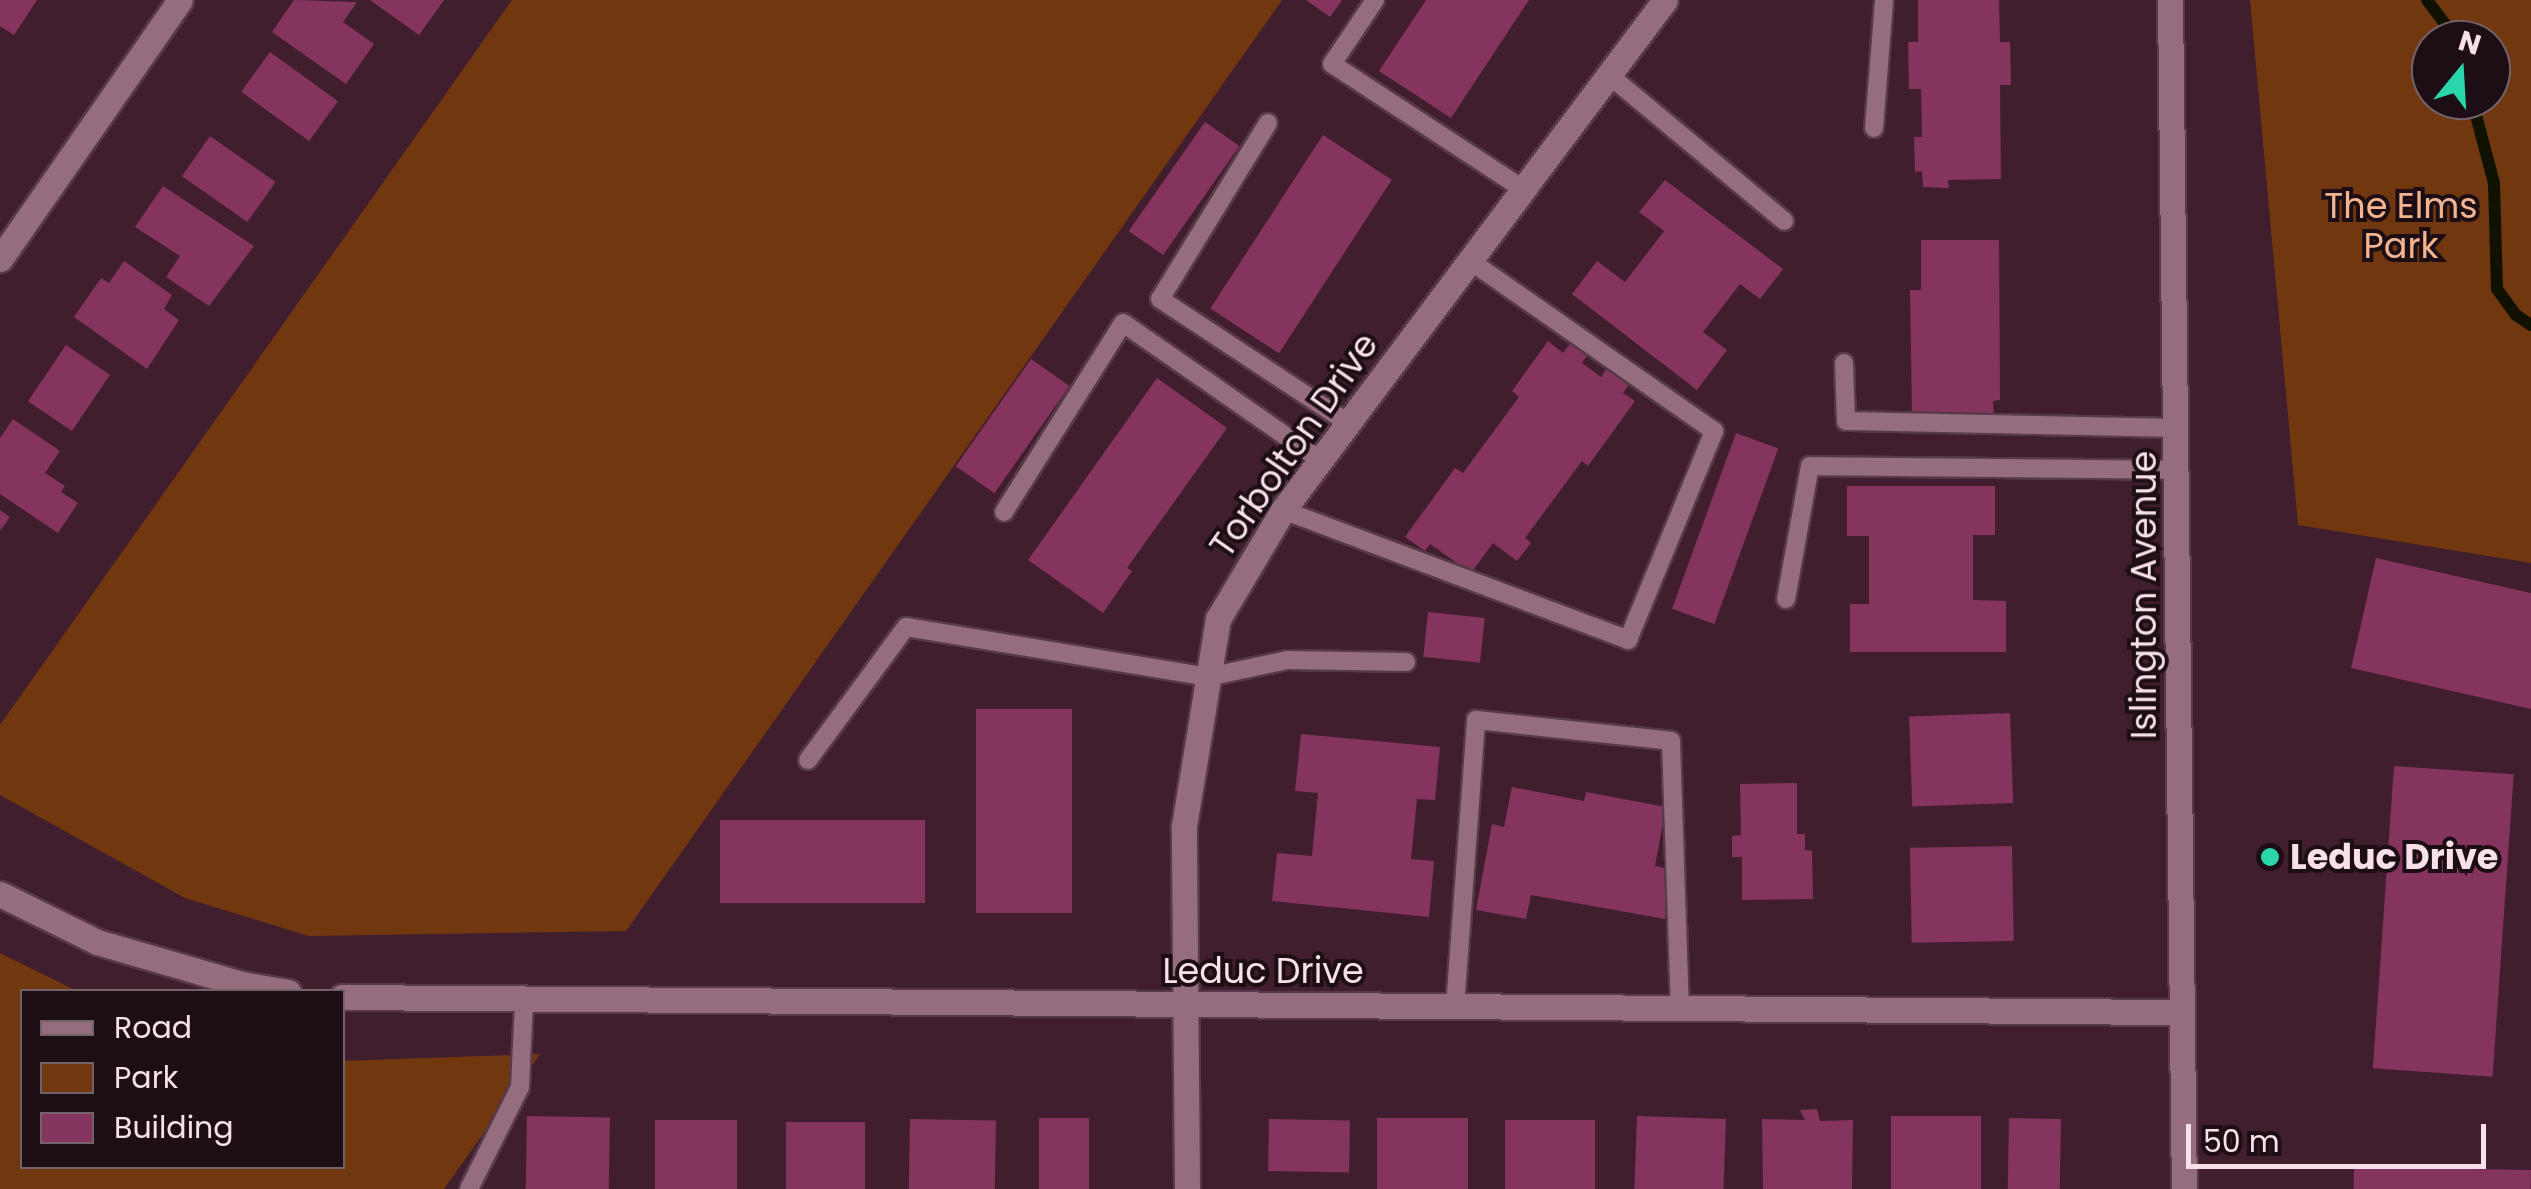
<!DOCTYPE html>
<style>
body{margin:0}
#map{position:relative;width:2531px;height:1189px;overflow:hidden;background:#401e2e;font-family:Poppins,sans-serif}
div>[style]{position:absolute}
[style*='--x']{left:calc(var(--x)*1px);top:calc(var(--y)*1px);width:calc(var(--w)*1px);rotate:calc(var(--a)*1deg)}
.green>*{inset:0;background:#713810}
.stream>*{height:12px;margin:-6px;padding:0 6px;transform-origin:6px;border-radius:6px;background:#101100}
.building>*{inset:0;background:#84345d;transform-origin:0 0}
.roads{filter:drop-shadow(2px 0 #573a49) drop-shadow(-2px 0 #573a49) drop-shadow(0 2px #573a49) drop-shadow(0 -2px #573a49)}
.service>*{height:18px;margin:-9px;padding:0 9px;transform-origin:9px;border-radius:9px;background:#956d7e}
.minor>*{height:25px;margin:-12.5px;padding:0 12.5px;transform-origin:12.5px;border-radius:12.5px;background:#956d7e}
.secondary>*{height:25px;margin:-12.5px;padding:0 12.5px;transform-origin:12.5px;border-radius:12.5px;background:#956d7e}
.dots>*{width:28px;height:28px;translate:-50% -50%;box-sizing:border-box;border:5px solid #1d0e15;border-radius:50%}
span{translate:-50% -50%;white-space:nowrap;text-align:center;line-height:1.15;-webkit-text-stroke:8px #1d0e15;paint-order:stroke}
.park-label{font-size:35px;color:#f3b48f}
.street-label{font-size:35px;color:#f7e0e9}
.poi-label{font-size:35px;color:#f7e0e9;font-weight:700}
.left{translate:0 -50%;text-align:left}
.legend{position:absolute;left:20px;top:989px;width:325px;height:180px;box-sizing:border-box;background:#1d0e15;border:2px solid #74626a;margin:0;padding:12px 18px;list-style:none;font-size:30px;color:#f7e0e9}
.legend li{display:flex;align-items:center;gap:20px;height:50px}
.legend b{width:50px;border:2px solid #74626a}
.north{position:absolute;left:2411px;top:20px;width:100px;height:100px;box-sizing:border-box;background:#1d0e15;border:2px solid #74626a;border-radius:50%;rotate:18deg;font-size:28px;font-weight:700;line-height:40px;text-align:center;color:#f7e0e9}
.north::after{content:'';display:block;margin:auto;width:35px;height:45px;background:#2ad5ac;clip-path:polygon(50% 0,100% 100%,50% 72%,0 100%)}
.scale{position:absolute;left:2186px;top:1124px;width:300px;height:45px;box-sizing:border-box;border:5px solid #f7e0e9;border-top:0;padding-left:12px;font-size:30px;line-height:35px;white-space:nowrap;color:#f7e0e9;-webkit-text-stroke:8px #1d0e15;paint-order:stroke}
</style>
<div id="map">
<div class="green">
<i style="clip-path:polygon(512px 0,1282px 0,626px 931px,309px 936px,185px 898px,0 795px,0 725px)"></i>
<i style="clip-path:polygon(evenodd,2250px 0,2531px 0,2531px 563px,2298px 525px,2250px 0,2431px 40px,2491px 40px,2491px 100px,2431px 100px,2431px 40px)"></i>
<i style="clip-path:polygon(0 953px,77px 991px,22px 992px,22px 1166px,342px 1166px,343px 1061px,540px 1054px,444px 1189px,0 1189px)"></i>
</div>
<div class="stream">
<i style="--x:2427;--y:0;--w:50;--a:53.1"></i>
<i style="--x:2472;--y:100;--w:86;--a:75.2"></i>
<i style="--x:2494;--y:183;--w:106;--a:88.4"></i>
<i style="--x:2497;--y:289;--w:32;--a:54"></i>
<i style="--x:2516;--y:315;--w:18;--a:34"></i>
</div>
<div class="building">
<i style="clip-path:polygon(0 0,37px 0,14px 35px,0 26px)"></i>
<i style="clip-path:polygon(294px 0,357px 2px,343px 22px,374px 44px,346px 84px,272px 32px)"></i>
<i style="clip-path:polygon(370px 0,444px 0,419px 35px)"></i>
<i style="clip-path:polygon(1306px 0,1342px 0,1330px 17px)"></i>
<i style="clip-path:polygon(1426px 0,1529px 0,1451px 118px,1379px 71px)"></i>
<i style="clip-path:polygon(1918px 0,1999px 0,2000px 42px,2010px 42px,2011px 85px,2000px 85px,2001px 179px,1948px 180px,1949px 188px,1923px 187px,1922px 171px,1915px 172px,1914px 137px,1922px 137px,1921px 89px,1909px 89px,1908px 42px,1918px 42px)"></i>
<i style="left:270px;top:52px;width:84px;height:49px;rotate:36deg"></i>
<i style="left:1205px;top:122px;width:42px;height:133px;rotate:35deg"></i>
<i style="left:1323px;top:135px;width:82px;height:207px;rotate:33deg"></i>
<i style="left:210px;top:136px;width:80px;height:49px;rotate:35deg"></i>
<i style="clip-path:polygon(1665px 180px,1783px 269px,1760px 299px,1740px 284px,1703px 332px,1727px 350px,1697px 390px,1572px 294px,1597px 261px,1625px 282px,1664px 231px,1639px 212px)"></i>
<i style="clip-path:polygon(163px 186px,254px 246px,209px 306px,166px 277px,180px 256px,135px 227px)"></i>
<i style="clip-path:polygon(1921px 240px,1999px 240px,2000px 400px,1993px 401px,1994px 418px,1912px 418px,1910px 290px,1921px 290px)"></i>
<i style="clip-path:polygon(124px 261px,172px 295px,164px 309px,179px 320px,147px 369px,74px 317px,101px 278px,109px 283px)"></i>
<i style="clip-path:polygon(1548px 341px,1563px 353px,1572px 341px,1589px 353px,1582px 363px,1601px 377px,1608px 366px,1631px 382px,1623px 393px,1635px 401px,1588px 466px,1582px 461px,1525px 538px,1531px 543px,1517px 561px,1493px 543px,1471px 573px,1430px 544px,1425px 551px,1405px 537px,1455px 468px,1463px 473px,1519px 397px,1512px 391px)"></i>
<i style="left:66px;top:345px;width:53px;height:68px;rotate:34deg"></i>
<i style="left:1031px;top:359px;width:47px;height:131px;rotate:35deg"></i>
<i style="clip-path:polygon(1157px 378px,1227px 428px,1127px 568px,1132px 571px,1103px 613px,1028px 560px)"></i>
<i style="clip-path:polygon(13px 419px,60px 451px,45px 473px,65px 486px,61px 492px,78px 503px,58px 533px,0 494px,0 438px)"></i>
<i style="left:1736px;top:433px;width:45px;height:187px;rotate:20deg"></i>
<i style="clip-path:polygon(1847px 486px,1995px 486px,1995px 535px,1973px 535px,1973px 600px,2006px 601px,2006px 652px,1850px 652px,1850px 604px,1869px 604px,1869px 536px,1847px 536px)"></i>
<i style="clip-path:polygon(0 510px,10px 517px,0 531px)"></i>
<i style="clip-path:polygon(2376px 558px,2531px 593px,2531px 709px,2351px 668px)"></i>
<i style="left:1428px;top:612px;width:57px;height:45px;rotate:6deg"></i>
<i style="left:976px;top:709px;width:96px;height:204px"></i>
<i style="left:2010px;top:713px;width:90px;height:101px;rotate:88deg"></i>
<i style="clip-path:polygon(1301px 734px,1440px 747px,1435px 800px,1417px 799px,1411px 859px,1434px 861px,1429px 917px,1272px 901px,1277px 853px,1312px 856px,1318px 793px,1295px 791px)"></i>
<i style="left:2394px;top:766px;width:120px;height:303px;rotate:4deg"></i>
<i style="clip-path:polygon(1797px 783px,1797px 834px,1805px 834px,1805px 850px,1812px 851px,1813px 899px,1742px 900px,1742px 857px,1732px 857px,1732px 836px,1741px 835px,1740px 784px)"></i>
<i style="clip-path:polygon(1512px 787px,1584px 801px,1586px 792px,1666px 807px,1655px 866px,1674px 870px,1665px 919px,1531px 895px,1526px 919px,1476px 910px,1492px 824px,1504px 827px)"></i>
<i style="left:720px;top:820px;width:205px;height:83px"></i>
<i style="left:2012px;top:846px;width:95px;height:102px;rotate:89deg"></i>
<i style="clip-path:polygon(1817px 1109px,1820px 1121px,1853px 1120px,1852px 1189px,1763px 1189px,1762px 1119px,1805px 1120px,1800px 1110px)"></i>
<i style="left:527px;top:1116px;width:83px;height:73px;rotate:1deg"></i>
<i style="left:1637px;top:1116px;width:89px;height:73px;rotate:2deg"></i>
<i style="left:1891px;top:1116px;width:90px;height:73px"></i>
<i style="left:1039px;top:1118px;width:50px;height:71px"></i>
<i style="left:1377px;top:1118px;width:91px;height:71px"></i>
<i style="left:2009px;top:1118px;width:52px;height:71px;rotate:1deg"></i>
<i style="left:910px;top:1119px;width:86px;height:70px;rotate:1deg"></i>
<i style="left:1269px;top:1119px;width:81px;height:52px;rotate:1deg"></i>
<i style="left:655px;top:1120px;width:82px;height:69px"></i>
<i style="left:1595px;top:1120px;width:69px;height:90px;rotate:90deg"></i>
<i style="left:786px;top:1122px;width:79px;height:67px"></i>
<i style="left:2354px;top:1167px;width:177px;height:22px;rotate:1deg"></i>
</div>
<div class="roads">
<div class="service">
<i style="--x:1375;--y:0;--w:77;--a:123.9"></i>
<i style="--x:1332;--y:64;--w:228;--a:33.2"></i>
<i style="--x:1609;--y:75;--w:228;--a:39.8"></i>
<i style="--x:1268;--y:123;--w:206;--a:121.5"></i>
<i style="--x:1160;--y:299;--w:225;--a:33.4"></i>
<i style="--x:1874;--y:128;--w:128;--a:-85.5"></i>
<i style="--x:1844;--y:363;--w:58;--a:88"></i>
<i style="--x:1846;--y:421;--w:332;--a:1.2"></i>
<i style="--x:1283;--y:510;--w:369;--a:20.6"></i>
<i style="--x:1628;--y:640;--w:226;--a:-67.6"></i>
<i style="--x:1714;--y:431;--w:297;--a:-145.1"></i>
<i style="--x:1004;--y:512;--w:223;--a:-57.8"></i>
<i style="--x:1123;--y:323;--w:240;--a:34.8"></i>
<i style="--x:1786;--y:599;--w:135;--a:-79.8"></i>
<i style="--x:1810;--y:466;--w:368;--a:0.6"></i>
<i style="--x:808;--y:760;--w:165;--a:-53.6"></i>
<i style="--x:906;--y:627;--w:306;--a:9.4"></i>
<i style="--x:1208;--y:677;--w:81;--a:-12.1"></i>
<i style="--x:1287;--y:660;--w:119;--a:1"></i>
<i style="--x:1455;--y:1007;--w:288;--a:-85.8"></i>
<i style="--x:1476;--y:720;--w:196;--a:6.1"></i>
<i style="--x:1671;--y:741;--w:268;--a:88.1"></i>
<i style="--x:469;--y:1189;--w:114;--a:-63.4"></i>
<i style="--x:520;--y:1087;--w:85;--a:-87.3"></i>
</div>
<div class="minor">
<i style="--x:0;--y:259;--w:315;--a:-55.2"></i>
<i style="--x:0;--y:894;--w:108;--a:26.3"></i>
<i style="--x:97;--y:942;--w:151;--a:16.2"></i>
<i style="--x:242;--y:984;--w:47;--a:9.9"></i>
<i style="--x:342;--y:997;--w:1840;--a:0.47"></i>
<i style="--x:1187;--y:1189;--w:363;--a:-90.5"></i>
<i style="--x:1184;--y:826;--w:210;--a:-80.7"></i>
<i style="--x:1218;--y:619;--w:127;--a:-59.2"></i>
<i style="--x:1283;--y:510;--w:637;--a:-53.17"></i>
</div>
<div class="secondary">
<i style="--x:2170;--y:0;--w:1189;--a:89.33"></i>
</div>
</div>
<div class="dots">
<i style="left:2270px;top:857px;background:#2ad5ac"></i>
</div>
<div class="park-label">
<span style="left:2401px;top:226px">The Elms<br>Park</span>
</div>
<div class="street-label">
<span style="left:1294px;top:445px;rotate:-55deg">Torbolton Drive</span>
<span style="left:2144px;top:595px;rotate:-90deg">Islington Avenue</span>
<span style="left:1263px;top:971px">Leduc Drive</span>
</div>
<div class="poi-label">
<span class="left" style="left:2290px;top:857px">Leduc Drive</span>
</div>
<ul class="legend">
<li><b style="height:12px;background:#956d7e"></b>Road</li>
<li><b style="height:28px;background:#713810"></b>Park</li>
<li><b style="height:28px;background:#84345d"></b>Building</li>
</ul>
<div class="north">N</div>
<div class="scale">50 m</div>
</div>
